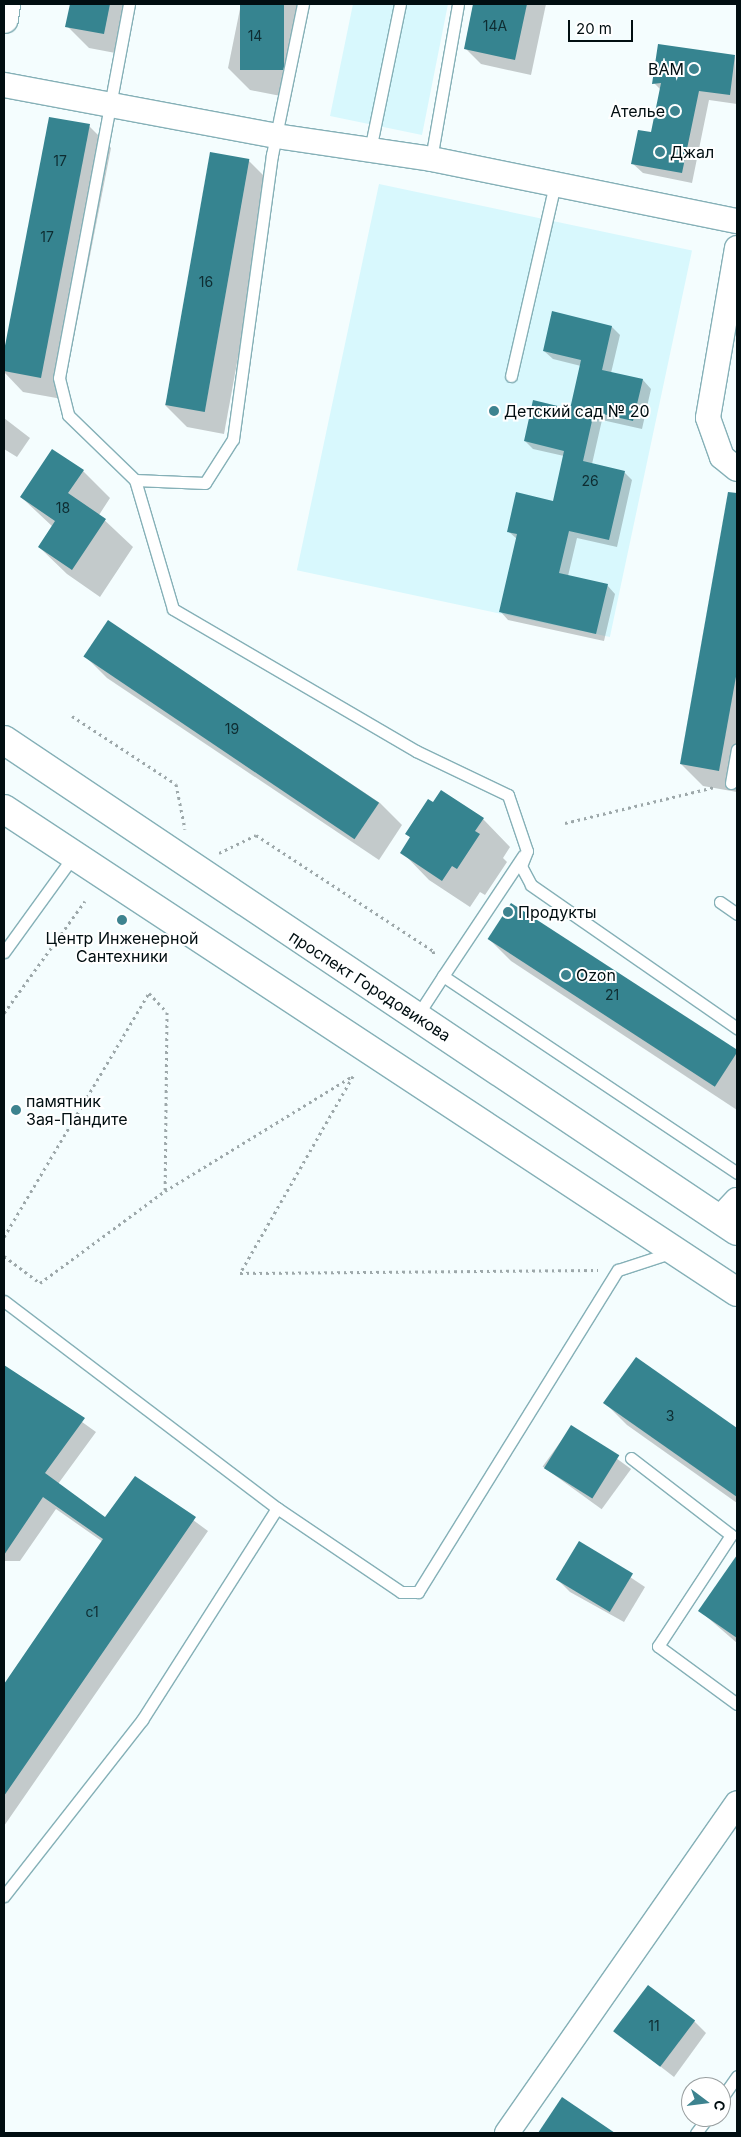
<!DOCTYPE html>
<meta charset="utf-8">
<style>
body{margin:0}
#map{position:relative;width:741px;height:2137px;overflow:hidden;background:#f4fdfe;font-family:Inter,sans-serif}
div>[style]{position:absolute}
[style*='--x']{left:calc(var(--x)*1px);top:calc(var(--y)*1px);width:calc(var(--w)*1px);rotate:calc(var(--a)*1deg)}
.built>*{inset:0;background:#d8f8fd;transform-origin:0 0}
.shadow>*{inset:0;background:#0003;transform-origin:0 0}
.building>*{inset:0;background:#368490;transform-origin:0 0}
.path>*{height:3px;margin-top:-1.5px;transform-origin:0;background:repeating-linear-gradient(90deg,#9da8aa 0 2.5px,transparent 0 6.5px)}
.roads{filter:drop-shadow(1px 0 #85b0b7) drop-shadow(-1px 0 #85b0b7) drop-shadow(0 1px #85b0b7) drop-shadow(0 -1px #85b0b7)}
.service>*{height:11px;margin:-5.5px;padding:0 5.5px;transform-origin:5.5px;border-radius:5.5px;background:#fff}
.minor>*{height:24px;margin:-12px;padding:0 12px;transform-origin:12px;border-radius:12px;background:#fff}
.tertiary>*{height:28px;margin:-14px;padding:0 14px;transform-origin:14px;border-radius:14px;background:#fff}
.secondary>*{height:28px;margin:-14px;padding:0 14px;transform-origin:14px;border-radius:14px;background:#fff}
.dots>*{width:14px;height:14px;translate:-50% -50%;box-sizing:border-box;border:2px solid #fff;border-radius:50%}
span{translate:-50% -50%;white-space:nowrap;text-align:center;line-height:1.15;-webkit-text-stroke:4px #fff;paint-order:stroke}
.number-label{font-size:14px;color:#0e2c31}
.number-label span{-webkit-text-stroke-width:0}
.poi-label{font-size:16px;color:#010e11}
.right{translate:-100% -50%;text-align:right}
.left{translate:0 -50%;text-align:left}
.street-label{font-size:16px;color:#010e11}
.frame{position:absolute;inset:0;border:5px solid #010e11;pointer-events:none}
.north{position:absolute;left:681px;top:2077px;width:50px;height:50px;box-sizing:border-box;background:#fff;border:1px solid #999fa0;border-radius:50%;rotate:105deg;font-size:14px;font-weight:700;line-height:20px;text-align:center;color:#010e11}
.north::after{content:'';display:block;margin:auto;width:18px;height:22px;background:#3d838f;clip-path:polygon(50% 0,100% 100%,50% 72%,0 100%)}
.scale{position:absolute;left:568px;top:20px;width:65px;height:22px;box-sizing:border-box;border:2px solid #010e11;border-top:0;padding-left:6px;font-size:15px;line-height:18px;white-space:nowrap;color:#010e11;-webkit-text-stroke:4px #fff;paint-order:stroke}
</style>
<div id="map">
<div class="built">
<i style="clip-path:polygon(353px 4px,448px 4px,422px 135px,330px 116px)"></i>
<i style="left:379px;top:184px;width:320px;height:395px;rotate:12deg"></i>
</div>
<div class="shadow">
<i style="clip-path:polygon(71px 4px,136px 4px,126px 55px,89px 48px,67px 26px)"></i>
<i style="clip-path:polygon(241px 4px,309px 4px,291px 98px,250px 90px,228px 68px)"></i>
<i style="clip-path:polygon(474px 4px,546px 4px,531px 75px,481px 64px,465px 48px)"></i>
<i style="clip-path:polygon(735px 57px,737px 104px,709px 100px,692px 183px,643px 173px,632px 163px,652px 134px,661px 90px,654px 83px)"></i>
<i style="clip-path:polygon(50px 118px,89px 126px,111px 148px,62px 399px,23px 392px,4px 372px)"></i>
<i style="clip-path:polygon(248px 160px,270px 182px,224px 434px,187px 427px,165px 405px)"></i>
<i style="clip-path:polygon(553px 313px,612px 327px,620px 335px,611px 373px,643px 380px,651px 389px,642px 429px,602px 420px,592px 464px,624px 472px,632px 480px,617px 547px,577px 538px,568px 576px,607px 585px,615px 594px,604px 641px,508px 620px,500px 611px,517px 539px,508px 531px,554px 502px,564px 456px,533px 449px,525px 441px,571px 410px,581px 366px,553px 359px,544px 351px)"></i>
<i style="clip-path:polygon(4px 418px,30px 438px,17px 457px,4px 449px)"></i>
<i style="clip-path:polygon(83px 471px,110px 498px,99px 515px,133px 547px,100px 597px,67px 574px,39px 547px,53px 527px,21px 497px)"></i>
<i style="clip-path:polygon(726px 512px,737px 514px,737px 792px,703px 786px,681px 764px)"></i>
<i style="clip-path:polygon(108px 621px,380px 803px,402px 825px,379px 860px,107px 678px,85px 656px)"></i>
<i style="clip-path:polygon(433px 804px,483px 819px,510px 847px,503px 858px,507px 862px,485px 895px,480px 892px,470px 907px,429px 880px,402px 852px,411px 838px,406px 834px)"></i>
<i style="clip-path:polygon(511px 905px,737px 1054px,737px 1110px,511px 961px,489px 939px)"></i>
<i style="clip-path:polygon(636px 1359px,737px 1430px,737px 1503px,627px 1425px,605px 1403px)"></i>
<i style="clip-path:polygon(4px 1366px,96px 1432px,58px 1484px,106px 1519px,136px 1478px,208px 1531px,4px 1826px,4px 1686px,103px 1542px,56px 1509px,20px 1561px,4px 1561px)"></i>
<i style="left:572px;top:1426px;width:73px;height:50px;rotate:36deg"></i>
<i style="clip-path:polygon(579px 1543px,645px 1587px,624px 1622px,570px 1592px,558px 1580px)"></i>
<i style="clip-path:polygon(737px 1557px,737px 1643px,700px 1611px)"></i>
<i style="clip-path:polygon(694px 2021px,706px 2033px,674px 2077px,616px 2032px)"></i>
<i style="clip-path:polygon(562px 2099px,601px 2125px,609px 2133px,539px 2133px)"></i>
</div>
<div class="building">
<i style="clip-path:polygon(70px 4px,110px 4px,104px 34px,65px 27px)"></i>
<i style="left:240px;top:4px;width:44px;height:66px"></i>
<i style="clip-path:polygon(473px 4px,527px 4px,515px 60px,464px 49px)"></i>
<i style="clip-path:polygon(658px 44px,735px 55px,730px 95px,699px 91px,682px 173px,631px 164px,638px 130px,651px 132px,661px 83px,652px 84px)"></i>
<i style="clip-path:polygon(49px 117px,90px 124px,41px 378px,4px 371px,4px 351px)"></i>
<i style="left:210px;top:152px;width:40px;height:257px;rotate:10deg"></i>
<i style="clip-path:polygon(552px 311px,612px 326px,602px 370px,643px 379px,633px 421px,594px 412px,583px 461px,625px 471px,609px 540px,569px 531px,559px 573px,608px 584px,596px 634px,499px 612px,517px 534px,507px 532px,516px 492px,553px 501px,564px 451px,524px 441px,533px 400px,570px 409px,581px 360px,543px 351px)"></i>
<i style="clip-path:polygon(52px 449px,84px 470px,68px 493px,106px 519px,72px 570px,38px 547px,55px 521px,20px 497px)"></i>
<i style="clip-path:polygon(728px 492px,737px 493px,737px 671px,719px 771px,680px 764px)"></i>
<i style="left:108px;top:620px;width:327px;height:44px;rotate:34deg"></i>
<i style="clip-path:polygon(441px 790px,484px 818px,475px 831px,480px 834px,457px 869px,452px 866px,442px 881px,400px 853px,410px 837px,405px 834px,428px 799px,433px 802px)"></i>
<i style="left:511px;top:903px;width:271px;height:43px;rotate:33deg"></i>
<i style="clip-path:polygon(636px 1357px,737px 1428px,737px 1497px,603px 1403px)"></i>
<i style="clip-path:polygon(4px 1365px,85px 1418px,45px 1473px,105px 1517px,135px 1476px,196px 1517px,4px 1796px,4px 1684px,103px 1539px,43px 1497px,4px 1555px)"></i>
<i style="left:571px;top:1425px;width:57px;height:51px;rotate:32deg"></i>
<i style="left:579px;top:1541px;width:63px;height:45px;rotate:31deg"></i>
<i style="clip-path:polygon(737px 1555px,737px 1638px,698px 1611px)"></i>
<i style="left:648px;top:1985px;width:59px;height:58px;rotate:37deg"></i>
<i style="clip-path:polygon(562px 2097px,615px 2133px,538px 2133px)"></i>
</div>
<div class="path">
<i style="--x:72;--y:716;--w:124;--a:33.2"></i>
<i style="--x:176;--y:784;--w:46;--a:78.7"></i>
<i style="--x:565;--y:823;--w:154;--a:-13.5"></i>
<i style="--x:219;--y:853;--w:41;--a:-25.9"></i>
<i style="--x:256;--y:835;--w:212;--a:33.2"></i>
<i style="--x:433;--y:951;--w:6;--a:72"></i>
<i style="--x:4;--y:1013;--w:138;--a:-54.1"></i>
<i style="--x:4;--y:1237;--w:284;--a:-59.3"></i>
<i style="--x:149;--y:993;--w:26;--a:47"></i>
<i style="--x:167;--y:1012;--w:179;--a:90.6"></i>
<i style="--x:4;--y:1256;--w:45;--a:36.9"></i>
<i style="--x:40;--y:1283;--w:155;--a:-36.4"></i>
<i style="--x:165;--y:1191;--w:220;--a:-31.5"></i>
<i style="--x:353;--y:1076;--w:227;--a:119.8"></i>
<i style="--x:240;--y:1273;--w:358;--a:-0.5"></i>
</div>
<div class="roads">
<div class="service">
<i style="--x:129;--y:4;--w:380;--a:100.6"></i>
<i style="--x:59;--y:378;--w:38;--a:76"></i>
<i style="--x:68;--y:415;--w:93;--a:44.1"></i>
<i style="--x:135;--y:480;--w:134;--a:73.6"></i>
<i style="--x:173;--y:609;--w:281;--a:30.3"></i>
<i style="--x:416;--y:751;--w:102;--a:25.6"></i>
<i style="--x:508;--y:795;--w:59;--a:71.3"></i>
<i style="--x:527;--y:851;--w:16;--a:112"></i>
<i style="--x:521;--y:866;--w:21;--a:62"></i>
<i style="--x:531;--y:885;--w:251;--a:34.8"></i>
<i style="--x:370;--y:150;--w:149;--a:-78.4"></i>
<i style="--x:431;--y:159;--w:157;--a:-80.1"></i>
<i style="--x:511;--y:376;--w:197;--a:-77.1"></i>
<i style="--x:135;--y:480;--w:70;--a:2.5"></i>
<i style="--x:205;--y:483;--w:52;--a:-57.5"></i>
<i style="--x:233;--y:439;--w:287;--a:-82.2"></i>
<i style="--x:272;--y:155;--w:154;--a:-78.4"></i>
<i style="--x:731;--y:783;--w:34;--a:-80"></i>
<i style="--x:523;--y:856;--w:144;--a:123.7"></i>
<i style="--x:443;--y:976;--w:354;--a:33.8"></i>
<i style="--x:720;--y:902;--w:21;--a:35"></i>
<i style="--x:4;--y:952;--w:121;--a:-54.1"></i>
<i style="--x:417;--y:1016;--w:48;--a:-57"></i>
<i style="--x:4;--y:1301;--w:343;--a:37.2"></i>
<i style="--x:277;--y:1508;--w:150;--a:34.1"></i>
<i style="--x:401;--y:1592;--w:17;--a:0"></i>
<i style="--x:418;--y:1592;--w:379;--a:-58.2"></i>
<i style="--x:618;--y:1270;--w:58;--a:-18.1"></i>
<i style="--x:631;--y:1458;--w:126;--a:37.6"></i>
<i style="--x:731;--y:1535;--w:133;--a:123.3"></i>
<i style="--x:658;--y:1646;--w:98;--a:36.3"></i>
<i style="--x:4;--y:1896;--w:224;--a:-51.9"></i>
<i style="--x:142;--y:1720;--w:251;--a:-57.5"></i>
<i style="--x:721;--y:2099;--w:28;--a:-55"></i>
<i style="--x:696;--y:2133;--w:20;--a:-53"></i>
</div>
<div class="minor">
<i style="--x:4;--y:85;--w:277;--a:10.6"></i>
<i style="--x:276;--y:136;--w:157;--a:8.4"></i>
<i style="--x:431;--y:159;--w:312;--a:11.5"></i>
<i style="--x:737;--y:248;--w:172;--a:99.7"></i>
<i style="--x:708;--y:418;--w:41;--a:70.3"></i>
<i style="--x:722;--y:457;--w:19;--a:39"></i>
<i style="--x:719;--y:1219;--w:26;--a:-47"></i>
<i style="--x:507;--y:2133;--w:402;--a:-55.1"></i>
</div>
<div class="tertiary">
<i style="--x:4;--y:740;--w:882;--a:33.82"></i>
<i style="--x:4;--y:809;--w:878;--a:33.38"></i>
</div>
<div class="secondary">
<i style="--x:4;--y:19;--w:15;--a:-82"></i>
</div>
</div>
<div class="dots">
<i style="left:694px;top:69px;background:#3d838f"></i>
<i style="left:675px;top:111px;background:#3d838f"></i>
<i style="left:660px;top:152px;background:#3d838f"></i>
<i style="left:494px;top:411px;background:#3d838f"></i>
<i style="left:508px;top:912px;background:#3d838f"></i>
<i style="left:122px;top:920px;background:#3d838f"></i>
<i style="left:566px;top:975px;background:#3d838f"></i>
<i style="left:16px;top:1110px;background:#3d838f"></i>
</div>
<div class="number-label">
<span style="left:495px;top:26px">14А</span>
<span style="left:255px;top:36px">14</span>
<span style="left:60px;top:161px">17</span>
<span style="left:47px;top:237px">17</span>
<span style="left:206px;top:282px">16</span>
<span style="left:590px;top:481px">26</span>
<span style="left:63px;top:508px">18</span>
<span style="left:232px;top:729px">19</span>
<span style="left:612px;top:995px">21</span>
<span style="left:670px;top:1416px">3</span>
<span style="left:92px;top:1612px">с1</span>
<span style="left:654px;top:2026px">11</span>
</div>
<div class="poi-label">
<span class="right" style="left:684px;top:69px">ВАМ</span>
<span class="right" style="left:665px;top:111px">Ателье</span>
<span class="left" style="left:670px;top:152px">Джал</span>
<span class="left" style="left:504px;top:411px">Детский сад № 20</span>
<span class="left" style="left:518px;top:912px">Продукты</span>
<span style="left:122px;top:947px">Центр Инженерной<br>Сантехники</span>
<span class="left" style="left:576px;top:975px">Ozon</span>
<span class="left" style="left:26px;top:1110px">памятник<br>Зая-Пандите</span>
</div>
<div class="street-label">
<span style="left:370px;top:986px;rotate:33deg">проспект Городовикова</span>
</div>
<div class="frame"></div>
<div class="north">С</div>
<div class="scale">20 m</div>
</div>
